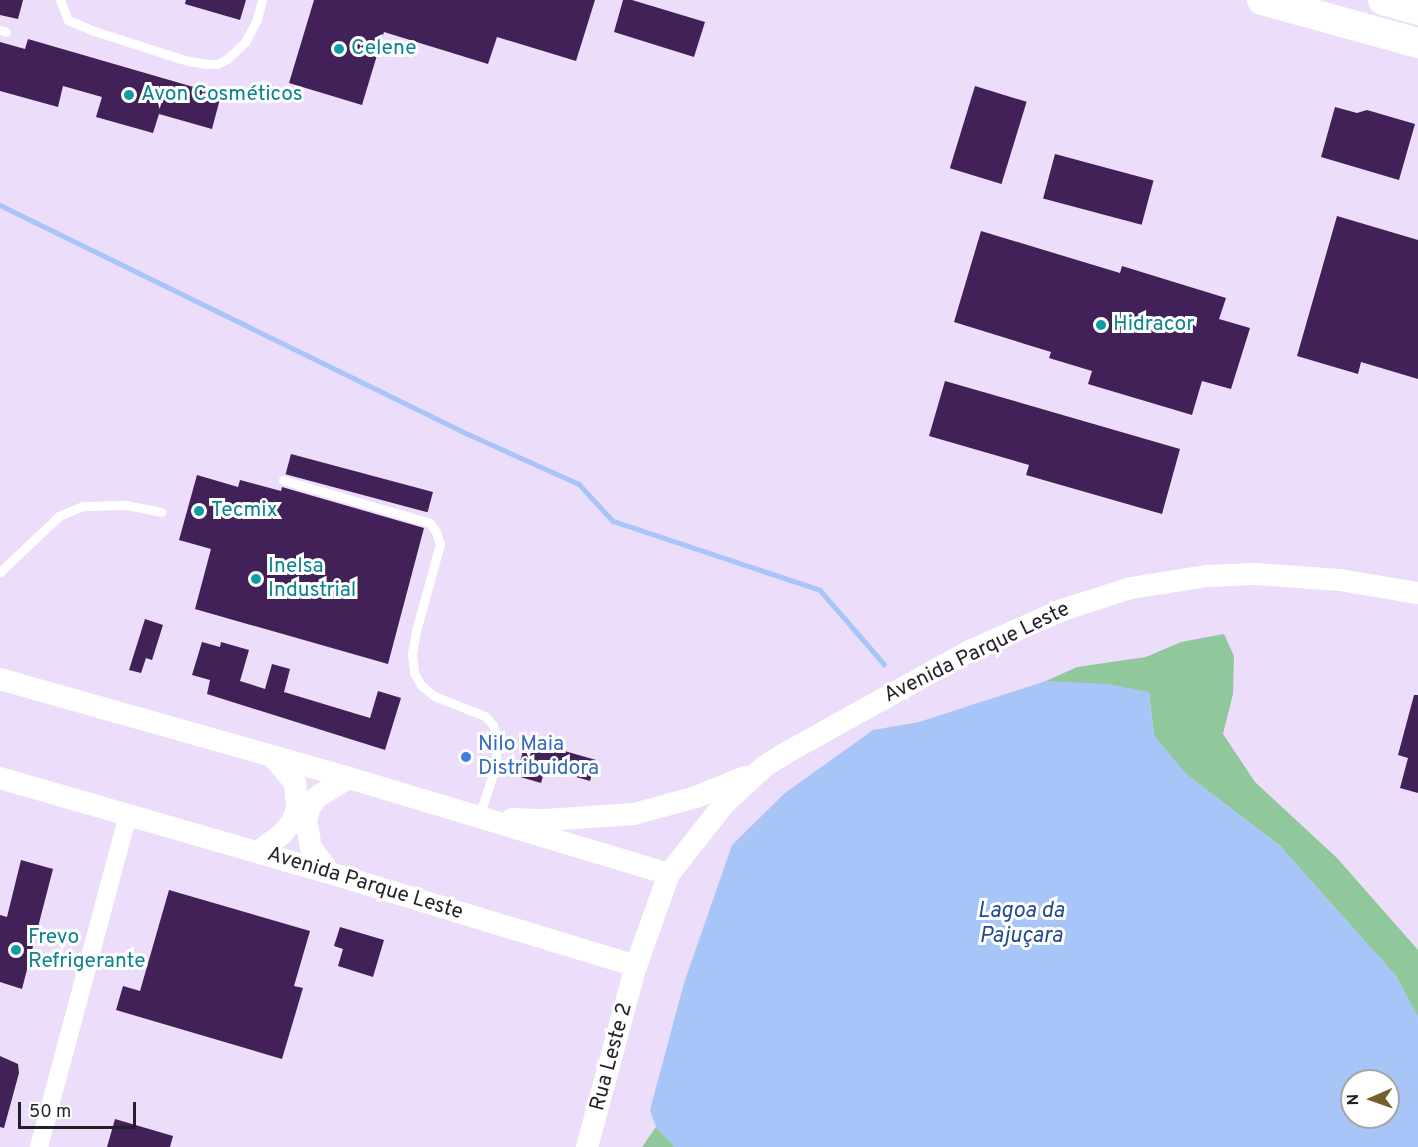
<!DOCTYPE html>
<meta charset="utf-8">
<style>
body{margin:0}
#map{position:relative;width:1418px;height:1147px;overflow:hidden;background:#ecddfa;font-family:Overpass,sans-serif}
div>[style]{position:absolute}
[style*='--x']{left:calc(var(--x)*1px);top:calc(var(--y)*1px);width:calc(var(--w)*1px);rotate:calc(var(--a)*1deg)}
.green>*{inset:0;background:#90c79b}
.water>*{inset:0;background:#a8c5f8}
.stream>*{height:4.5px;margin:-2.25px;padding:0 2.25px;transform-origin:2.25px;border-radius:2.25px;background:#a8c5f8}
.building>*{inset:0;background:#412158;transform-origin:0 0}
.service>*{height:9px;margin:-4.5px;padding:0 4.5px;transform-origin:4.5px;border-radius:4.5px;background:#fff}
.minor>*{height:18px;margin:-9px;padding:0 9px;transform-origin:9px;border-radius:9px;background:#fff}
.tertiary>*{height:22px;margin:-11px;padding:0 11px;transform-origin:11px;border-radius:11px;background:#fff}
.trunk>*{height:30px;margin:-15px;padding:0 15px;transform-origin:15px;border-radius:15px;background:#fff}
.dots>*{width:16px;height:16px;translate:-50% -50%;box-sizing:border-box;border:3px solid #fff;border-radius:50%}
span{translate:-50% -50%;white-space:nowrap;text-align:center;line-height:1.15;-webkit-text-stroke:6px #fff;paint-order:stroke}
.culture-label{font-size:21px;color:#0d838f}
.left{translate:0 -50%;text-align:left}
.street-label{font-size:21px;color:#241f29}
.shop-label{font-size:21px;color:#366cbe}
.water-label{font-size:22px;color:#224992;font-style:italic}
.north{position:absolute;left:1340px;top:1069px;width:60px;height:60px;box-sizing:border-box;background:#fff;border:2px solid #a7a5a9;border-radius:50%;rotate:268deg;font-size:16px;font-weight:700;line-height:24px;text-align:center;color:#241f29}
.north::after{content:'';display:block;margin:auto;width:21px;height:27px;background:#73602e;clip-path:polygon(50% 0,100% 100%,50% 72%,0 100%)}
.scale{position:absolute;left:18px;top:1102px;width:118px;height:27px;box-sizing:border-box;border:3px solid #241f29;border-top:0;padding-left:8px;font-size:18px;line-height:21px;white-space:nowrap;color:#241f29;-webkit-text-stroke:4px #fff;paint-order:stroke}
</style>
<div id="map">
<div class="green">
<i style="clip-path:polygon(1224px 634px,1234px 656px,1233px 694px,1223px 734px,1255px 782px,1337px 858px,1418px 950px,1418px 1017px,1396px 976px,1279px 845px,1186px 774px,1154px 736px,1149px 692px,1046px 681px,1077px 667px,1146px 657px,1181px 642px)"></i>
<i style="clip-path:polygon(656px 1127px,675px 1147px,642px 1147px)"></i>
</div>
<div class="water">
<i style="clip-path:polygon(evenodd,1046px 681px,1108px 684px,1149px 692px,1154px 736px,1186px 774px,1279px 845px,1396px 976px,1418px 1017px,1418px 1147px,675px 1147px,656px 1127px,650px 1110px,684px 983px,732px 845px,785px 793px,873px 730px,919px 722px,1046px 681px,1352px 1081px,1388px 1081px,1388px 1117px,1352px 1117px,1352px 1081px)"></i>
</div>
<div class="stream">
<i style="--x:0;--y:205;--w:521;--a:26.07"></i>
<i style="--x:468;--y:434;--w:122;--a:24.2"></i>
<i style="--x:579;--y:484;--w:50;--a:47.4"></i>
<i style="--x:613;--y:521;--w:218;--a:18.4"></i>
<i style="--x:820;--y:590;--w:98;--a:49.1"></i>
</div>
<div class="building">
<i style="clip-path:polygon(0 0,23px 0,18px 19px,0 15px)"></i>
<i style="clip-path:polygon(186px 0,246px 0,240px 20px,185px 4px)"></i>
<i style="clip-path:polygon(314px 0,595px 0,576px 61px,497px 37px,488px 64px,384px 32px,362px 105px,289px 83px)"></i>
<i style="clip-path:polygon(623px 0,632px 0,705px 22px,694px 57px,614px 32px)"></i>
<i style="clip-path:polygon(28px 39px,221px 95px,212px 129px,159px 114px,153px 133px,96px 117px,102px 97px,63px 86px,58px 107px,0 91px,0 42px,25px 49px)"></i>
<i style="left:975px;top:86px;width:54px;height:86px;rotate:17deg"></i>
<i style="clip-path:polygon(1335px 107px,1357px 113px,1367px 110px,1415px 124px,1399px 180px,1321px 157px)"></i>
<i style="left:1055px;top:154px;width:102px;height:46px;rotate:15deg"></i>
<i style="clip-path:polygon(1337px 216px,1418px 240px,1418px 379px,1361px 362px,1358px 374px,1297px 356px)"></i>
<i style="clip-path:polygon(981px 231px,1120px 273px,1122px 266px,1226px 298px,1219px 319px,1250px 328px,1231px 389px,1202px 381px,1192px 415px,1088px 384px,1092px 371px,1049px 358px,1051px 352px,954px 322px)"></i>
<i style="clip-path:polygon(945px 381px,1180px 449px,1162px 514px,1026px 475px,1029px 465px,929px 436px)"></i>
<i style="left:291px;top:454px;width:147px;height:21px;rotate:15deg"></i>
<i style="clip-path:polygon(197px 475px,238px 487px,240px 480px,281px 491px,282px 487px,424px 528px,388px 664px,195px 609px,211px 549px,179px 540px)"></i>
<i style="clip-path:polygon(145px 619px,163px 625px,152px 660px,146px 658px,141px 673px,129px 670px)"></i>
<i style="clip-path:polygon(202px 642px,220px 647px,221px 642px,249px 650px,240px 681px,265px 689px,272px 664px,290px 669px,284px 692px,370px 718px,378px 691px,401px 698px,385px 750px,207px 694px,210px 680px,192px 675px)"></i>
<i style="clip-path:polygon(1414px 695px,1418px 695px,1418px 793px,1400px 788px,1408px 758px,1398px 755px)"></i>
<i style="clip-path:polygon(526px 740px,596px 760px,590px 781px,545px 768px,541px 783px,510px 774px,513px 760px,520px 762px)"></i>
<i style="clip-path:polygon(21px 860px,53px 869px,22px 989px,0 982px,0 915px,7px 917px)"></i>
<i style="clip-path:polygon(169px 890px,310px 931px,294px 986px,303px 988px,282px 1059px,116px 1010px,123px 986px,140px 991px)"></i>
<i style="clip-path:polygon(340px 927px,384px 940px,373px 977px,338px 966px,343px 949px,334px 946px)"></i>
<i style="clip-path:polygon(0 1056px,18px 1064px,19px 1073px,4px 1128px,0 1127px)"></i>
<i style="clip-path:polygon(115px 1119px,173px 1136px,170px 1147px,107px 1147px)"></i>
</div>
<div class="service">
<i style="--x:60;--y:0;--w:22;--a:68"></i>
<i style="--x:68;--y:20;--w:28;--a:23"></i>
<i style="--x:94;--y:31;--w:99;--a:17.7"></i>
<i style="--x:188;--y:61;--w:18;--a:9"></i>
<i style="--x:206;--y:64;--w:11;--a:0"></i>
<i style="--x:217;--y:64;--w:11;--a:-27"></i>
<i style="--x:227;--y:59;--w:25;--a:-43"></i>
<i style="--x:245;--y:42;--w:26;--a:-62"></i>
<i style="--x:257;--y:19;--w:20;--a:-75"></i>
<i style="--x:0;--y:30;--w:6;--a:18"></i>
<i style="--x:283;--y:480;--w:153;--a:16.3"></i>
<i style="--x:430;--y:523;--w:11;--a:56"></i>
<i style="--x:436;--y:532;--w:13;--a:72"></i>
<i style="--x:440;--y:544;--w:90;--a:105.4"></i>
<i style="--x:416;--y:631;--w:22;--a:100"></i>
<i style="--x:412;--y:653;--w:20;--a:84"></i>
<i style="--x:414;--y:673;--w:14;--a:60"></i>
<i style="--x:421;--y:685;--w:17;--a:40"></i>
<i style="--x:434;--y:696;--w:55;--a:21.4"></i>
<i style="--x:485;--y:716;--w:12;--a:48"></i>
<i style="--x:493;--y:725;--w:13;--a:72"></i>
<i style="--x:497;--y:737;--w:28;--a:92"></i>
<i style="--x:496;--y:765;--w:54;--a:108.4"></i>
<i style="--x:0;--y:572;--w:81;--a:-43.5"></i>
<i style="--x:59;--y:516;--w:26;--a:-23"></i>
<i style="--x:83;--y:506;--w:43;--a:-1.3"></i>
<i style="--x:126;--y:505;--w:36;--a:11"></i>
</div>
<div class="minor">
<i style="--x:39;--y:1147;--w:344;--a:-75"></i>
</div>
<div class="tertiary">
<i style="--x:0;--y:679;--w:363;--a:15.8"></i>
<i style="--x:349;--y:778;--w:334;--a:16.7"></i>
<i style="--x:0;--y:778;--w:343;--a:16.1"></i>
<i style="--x:330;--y:873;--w:320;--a:16.9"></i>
<i style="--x:512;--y:819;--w:33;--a:2"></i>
<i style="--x:545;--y:820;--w:89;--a:-3.9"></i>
<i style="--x:634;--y:814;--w:64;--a:-15.3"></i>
<i style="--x:696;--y:797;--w:53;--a:-22.2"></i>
<i style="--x:258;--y:852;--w:30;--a:-37"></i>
<i style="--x:282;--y:834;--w:16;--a:-50"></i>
<i style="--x:292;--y:822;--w:14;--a:-69"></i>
<i style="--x:297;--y:809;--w:26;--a:-94"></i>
<i style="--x:295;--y:783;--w:35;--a:-130"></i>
<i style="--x:330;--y:873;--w:31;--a:-127"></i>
<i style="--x:311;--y:848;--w:28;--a:-100"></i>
<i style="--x:306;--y:820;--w:14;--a:-73"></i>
<i style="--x:310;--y:807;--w:12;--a:-55"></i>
<i style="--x:317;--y:797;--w:37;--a:-31"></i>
<i style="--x:587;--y:1147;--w:188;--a:-74.9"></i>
<i style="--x:636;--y:966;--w:98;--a:-70.3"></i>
<i style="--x:669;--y:874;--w:89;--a:-51.8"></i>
<i style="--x:724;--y:804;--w:56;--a:-42.8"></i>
<i style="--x:765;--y:766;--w:22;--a:-32"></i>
<i style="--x:784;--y:754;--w:213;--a:-29"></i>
<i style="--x:970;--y:651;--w:101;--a:-24"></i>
<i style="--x:1062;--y:610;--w:72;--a:-17.7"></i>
<i style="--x:1131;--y:588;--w:77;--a:-9"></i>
<i style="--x:1207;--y:576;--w:48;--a:-2.4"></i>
<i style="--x:1255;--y:574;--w:85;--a:4"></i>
<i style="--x:1340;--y:580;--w:79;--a:9.5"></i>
</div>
<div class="trunk">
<i style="--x:1262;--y:0;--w:162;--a:15.4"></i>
<i style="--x:1383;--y:0;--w:36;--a:16"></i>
</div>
<div class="dots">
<i style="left:339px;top:49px;background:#0f9aa8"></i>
<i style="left:129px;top:95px;background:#0f9aa8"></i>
<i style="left:1101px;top:325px;background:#0f9aa8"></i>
<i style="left:199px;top:511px;background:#0f9aa8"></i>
<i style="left:256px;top:579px;background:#0f9aa8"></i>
<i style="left:466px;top:757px;background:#3f7fe0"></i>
<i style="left:16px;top:950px;background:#0f9aa8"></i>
</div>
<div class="culture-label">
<span class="left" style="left:351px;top:49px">Celene</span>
<span class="left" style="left:141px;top:95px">Avon Cosméticos</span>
<span class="left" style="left:1113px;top:325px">Hidracor</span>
<span class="left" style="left:211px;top:511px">Tecmix</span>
<span class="left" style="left:268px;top:579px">Inelsa<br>Industrial</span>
<span class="left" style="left:28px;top:950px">Frevo<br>Refrigerante</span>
</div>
<div class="street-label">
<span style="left:977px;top:653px;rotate:-26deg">Avenida Parque Leste</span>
<span style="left:365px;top:884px;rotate:17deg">Avenida Parque Leste</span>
<span style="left:612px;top:1057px;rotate:-75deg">Rua Leste 2</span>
</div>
<div class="shop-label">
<span class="left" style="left:478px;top:757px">Nilo Maia<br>Distribuidora</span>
</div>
<div class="water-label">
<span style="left:1021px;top:924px">Lagoa da<br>Pajuçara</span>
</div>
<div class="north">N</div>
<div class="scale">50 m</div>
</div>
